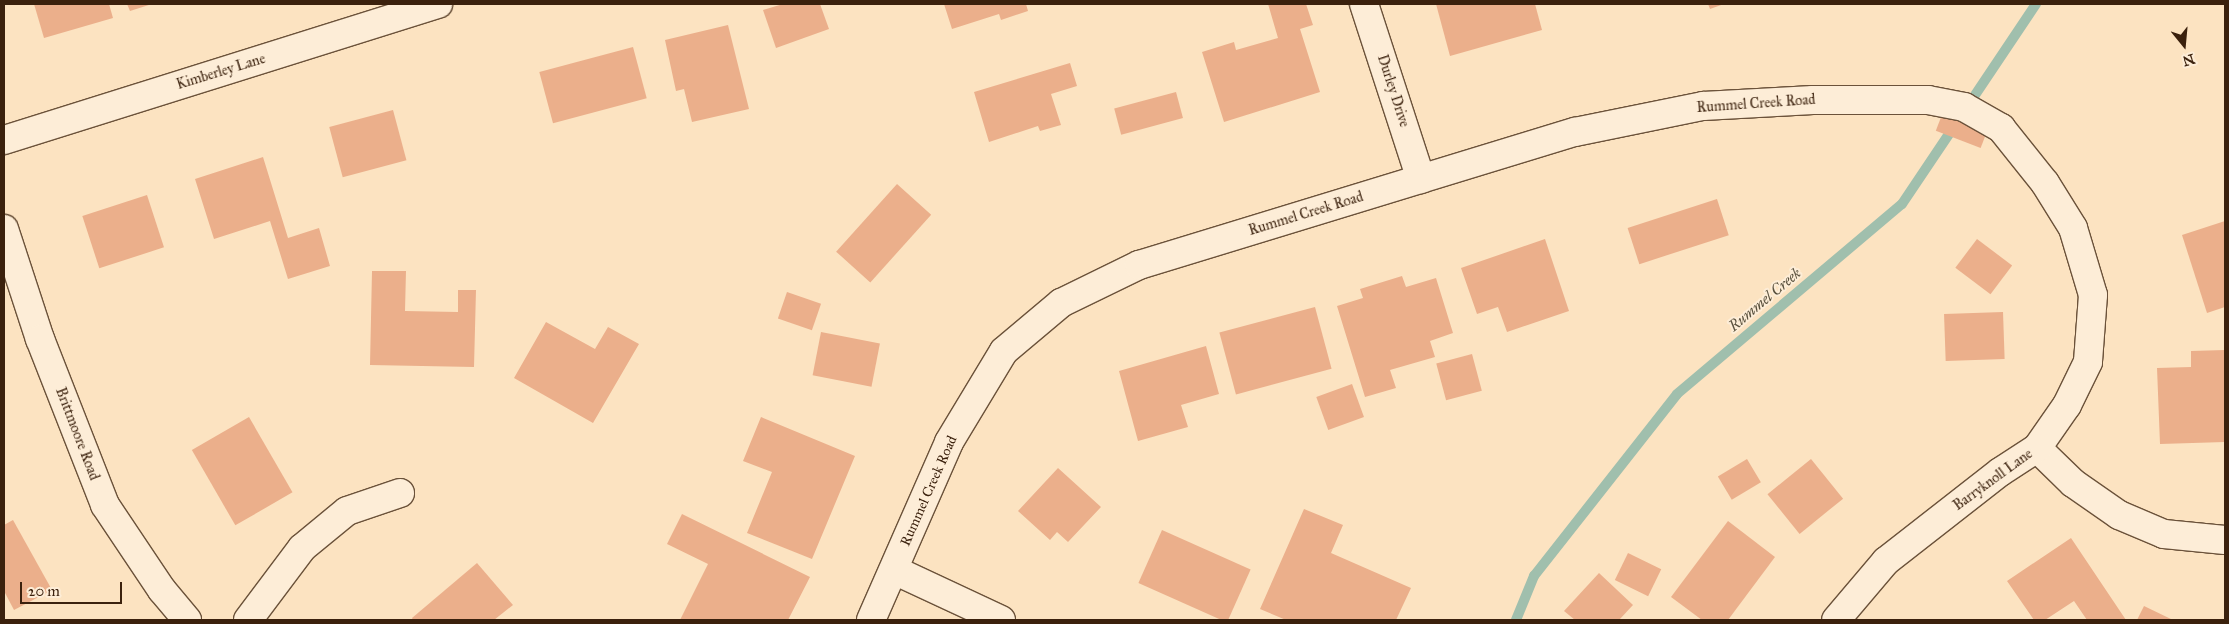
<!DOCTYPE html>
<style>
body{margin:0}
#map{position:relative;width:2229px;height:624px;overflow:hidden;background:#fce3c1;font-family:"IM FELL Great Primer",serif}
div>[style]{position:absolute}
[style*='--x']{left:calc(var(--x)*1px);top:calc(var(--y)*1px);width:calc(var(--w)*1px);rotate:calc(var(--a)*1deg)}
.stream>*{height:10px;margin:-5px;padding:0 5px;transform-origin:5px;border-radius:5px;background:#a0bfad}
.building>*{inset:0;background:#ebaf8b;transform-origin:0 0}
.roads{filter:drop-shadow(1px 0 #6b523a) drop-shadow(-1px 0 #6b523a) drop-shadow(0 1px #6b523a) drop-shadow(0 -1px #6b523a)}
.street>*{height:28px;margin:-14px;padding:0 14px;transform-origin:14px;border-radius:14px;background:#fdedd7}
.secondary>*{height:28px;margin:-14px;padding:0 14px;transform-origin:14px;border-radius:14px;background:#fdedd7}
span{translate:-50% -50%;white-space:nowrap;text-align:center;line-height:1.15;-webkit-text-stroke:4px #fdedd7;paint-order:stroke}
.street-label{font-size:14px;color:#3b210d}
.water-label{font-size:15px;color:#59503d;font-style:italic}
.frame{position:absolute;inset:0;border:5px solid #3b210d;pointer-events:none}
.north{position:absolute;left:2159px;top:20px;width:50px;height:50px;-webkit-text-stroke:4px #fdedd7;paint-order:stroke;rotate:163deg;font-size:14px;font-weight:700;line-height:20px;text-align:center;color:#3b210d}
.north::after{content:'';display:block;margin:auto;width:18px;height:22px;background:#3b210d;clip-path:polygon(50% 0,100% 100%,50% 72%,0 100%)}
.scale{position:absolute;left:20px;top:582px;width:102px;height:22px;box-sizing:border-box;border:2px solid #3b210d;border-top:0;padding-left:6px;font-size:15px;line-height:18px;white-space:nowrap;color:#3b210d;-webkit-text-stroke:4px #fdedd7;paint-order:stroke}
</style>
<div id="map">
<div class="stream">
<i style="--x:1967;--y:107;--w:124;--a:-56.2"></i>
<i style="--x:1516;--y:620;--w:48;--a:-67.8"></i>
<i style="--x:1534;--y:576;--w:231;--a:-51.8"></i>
<i style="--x:1677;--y:394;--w:294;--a:-40.2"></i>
<i style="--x:1902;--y:204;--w:95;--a:-56.1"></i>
</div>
<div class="building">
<i style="clip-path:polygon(34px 4px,109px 4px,113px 18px,44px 38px)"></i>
<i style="clip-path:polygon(127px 4px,152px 4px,130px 11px)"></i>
<i style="clip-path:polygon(783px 4px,820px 4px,829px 29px,776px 48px,763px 10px)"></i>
<i style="clip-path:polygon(944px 4px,1026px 4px,1028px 11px,1001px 20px,999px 14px,952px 29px)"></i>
<i style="clip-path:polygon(1268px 4px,1306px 4px,1313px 25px,1300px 29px,1320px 92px,1224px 122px,1202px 52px,1234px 42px,1236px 50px,1278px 38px)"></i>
<i style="clip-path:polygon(1436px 4px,1535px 4px,1542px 30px,1450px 56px)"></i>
<i style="clip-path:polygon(1708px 4px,1724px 4px,1710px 9px)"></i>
<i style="clip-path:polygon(728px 25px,749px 109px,692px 122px,684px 89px,676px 91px,665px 40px)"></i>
<i style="left:633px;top:47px;width:53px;height:97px;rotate:75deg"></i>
<i style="clip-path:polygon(1070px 63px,1077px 86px,1051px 94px,1061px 125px,1040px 131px,1038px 126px,989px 142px,974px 92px)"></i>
<i style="left:1176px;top:92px;width:27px;height:64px;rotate:75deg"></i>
<i style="left:1948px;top:99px;width:48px;height:34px;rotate:21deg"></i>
<i style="left:393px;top:110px;width:52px;height:66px;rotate:75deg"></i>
<i style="clip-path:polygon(263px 157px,288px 238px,319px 228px,330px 266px,288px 279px,270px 221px,214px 239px,195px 179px)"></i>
<i style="left:897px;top:184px;width:46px;height:91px;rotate:42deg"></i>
<i style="left:147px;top:195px;width:55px;height:68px;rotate:72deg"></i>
<i style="left:1717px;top:199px;width:38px;height:94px;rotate:72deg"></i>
<i style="clip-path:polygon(2225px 221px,2225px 307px,2207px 313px,2182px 235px)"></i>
<i style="clip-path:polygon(1545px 239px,1569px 311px,1507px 332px,1498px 307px,1477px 314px,1461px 268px)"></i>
<i style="left:1977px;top:239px;width:44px;height:36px;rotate:37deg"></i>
<i style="clip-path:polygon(372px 271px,406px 271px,405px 311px,458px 312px,458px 290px,476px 290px,474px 367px,370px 365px)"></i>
<i style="clip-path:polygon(1402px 276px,1406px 287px,1436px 278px,1453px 333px,1430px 341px,1435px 357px,1390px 370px,1396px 388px,1365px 397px,1337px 306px,1363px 298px,1360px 289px)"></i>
<i style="left:787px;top:292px;width:36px;height:28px;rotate:19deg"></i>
<i style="left:1315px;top:307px;width:64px;height:99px;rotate:75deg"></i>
<i style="left:2003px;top:312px;width:47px;height:59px;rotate:88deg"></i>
<i style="clip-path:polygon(546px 322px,595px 349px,608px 327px,639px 344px,593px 423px,514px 378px)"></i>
<i style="left:821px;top:332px;width:60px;height:44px;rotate:11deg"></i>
<i style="clip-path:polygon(1206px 346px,1219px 394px,1181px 405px,1188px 427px,1138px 441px,1119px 371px)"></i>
<i style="clip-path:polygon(2225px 350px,2225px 442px,2160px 444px,2157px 368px,2191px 367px,2191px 351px)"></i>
<i style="left:1472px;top:354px;width:38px;height:37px;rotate:75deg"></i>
<i style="left:1352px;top:384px;width:35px;height:38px;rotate:70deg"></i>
<i style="left:249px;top:417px;width:87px;height:66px;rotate:60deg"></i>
<i style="clip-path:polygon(761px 417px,855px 456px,812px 559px,747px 533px,772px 472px,743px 461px)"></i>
<i style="left:1747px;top:459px;width:27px;height:34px;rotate:59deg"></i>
<i style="left:1811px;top:459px;width:51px;height:56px;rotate:51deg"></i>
<i style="clip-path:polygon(1058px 468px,1101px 507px,1068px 542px,1057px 532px,1050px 540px,1018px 511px)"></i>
<i style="clip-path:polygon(1304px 509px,1343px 525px,1331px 553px,1411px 588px,1396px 620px,1286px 620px,1260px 609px)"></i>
<i style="clip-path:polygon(682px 514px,810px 577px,788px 620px,680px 620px,708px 564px,667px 544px)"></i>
<i style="clip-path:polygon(13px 520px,52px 590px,14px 610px,4px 591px,4px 525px)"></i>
<i style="clip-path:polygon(1728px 521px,1775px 557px,1728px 620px,1702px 620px,1671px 597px)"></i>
<i style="left:1162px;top:530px;width:97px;height:58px;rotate:24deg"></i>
<i style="clip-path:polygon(2071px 538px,2126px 620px,2087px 620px,2074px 601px,2045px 620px,2034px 620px,2007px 581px)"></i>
<i style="left:1628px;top:553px;width:37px;height:30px;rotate:26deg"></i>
<i style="clip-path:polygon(477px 563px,513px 605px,494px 620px,413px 620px,412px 618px)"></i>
<i style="clip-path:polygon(1599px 573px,1633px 605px,1619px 620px,1575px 620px,1564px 611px)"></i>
<i style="clip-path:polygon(2144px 606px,2173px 620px,2137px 620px)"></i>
</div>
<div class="roads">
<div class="street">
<i style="--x:1364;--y:4;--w:184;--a:72"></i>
<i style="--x:4;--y:140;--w:455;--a:-17.4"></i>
<i style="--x:2037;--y:448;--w:50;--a:44.2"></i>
<i style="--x:2073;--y:483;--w:56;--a:34.8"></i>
<i style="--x:2119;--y:515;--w:49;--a:22.9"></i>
<i style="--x:2164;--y:534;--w:61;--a:5.6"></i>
<i style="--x:894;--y:570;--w:118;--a:25"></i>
<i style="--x:248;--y:620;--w:90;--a:-53.1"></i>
<i style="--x:302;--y:548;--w:58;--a:-39.4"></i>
<i style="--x:347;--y:511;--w:56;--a:-18.8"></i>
<i style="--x:871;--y:620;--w:194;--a:-66.3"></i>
<i style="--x:949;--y:442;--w:106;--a:-58.9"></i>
<i style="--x:1004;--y:351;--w:75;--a:-40.1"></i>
<i style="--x:1061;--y:303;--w:87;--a:-26"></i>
<i style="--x:1139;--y:265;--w:456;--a:-17"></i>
<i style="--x:1575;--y:132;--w:131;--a:-11.5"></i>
<i style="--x:1703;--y:106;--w:110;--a:-3.1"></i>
<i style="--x:1813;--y:100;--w:115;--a:0"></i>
<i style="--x:1928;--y:100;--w:37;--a:11"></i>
<i style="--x:1964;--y:107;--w:43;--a:29.6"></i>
<i style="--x:2001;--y:128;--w:70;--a:51.3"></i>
<i style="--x:2045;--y:183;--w:53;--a:58.1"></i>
<i style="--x:2073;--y:228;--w:70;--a:73.4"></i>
<i style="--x:2093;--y:295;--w:67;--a:94.3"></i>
<i style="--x:2088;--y:362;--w:48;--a:116"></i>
<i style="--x:2067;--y:405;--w:52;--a:124.9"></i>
<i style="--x:2037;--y:448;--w:44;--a:147"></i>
<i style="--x:2000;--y:472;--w:145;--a:142"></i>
<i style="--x:1886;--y:561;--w:77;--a:130.3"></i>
</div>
<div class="secondary">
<i style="--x:4;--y:229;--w:116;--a:71.9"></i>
<i style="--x:40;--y:339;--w:178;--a:68.6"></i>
<i style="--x:105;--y:505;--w:102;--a:56.2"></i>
<i style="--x:162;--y:590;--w:39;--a:50"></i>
</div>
</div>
<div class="street-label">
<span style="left:221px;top:72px;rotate:-17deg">Kimberley Lane</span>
<span style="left:1393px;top:91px;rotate:72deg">Durley Drive</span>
<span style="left:1756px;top:104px;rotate:-4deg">Rummel Creek Road</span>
<span style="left:1306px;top:214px;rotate:-17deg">Rummel Creek Road</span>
<span style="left:77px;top:434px;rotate:69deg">Brittmoore Road</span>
<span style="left:1993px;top:480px;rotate:-36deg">Barryknoll Lane</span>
<span style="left:929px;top:491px;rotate:-66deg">Rummel Creek Road</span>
</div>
<div class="water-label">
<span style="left:1765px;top:300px;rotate:-40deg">Rummel Creek</span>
</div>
<div class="frame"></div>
<div class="north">N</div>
<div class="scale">20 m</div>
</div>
